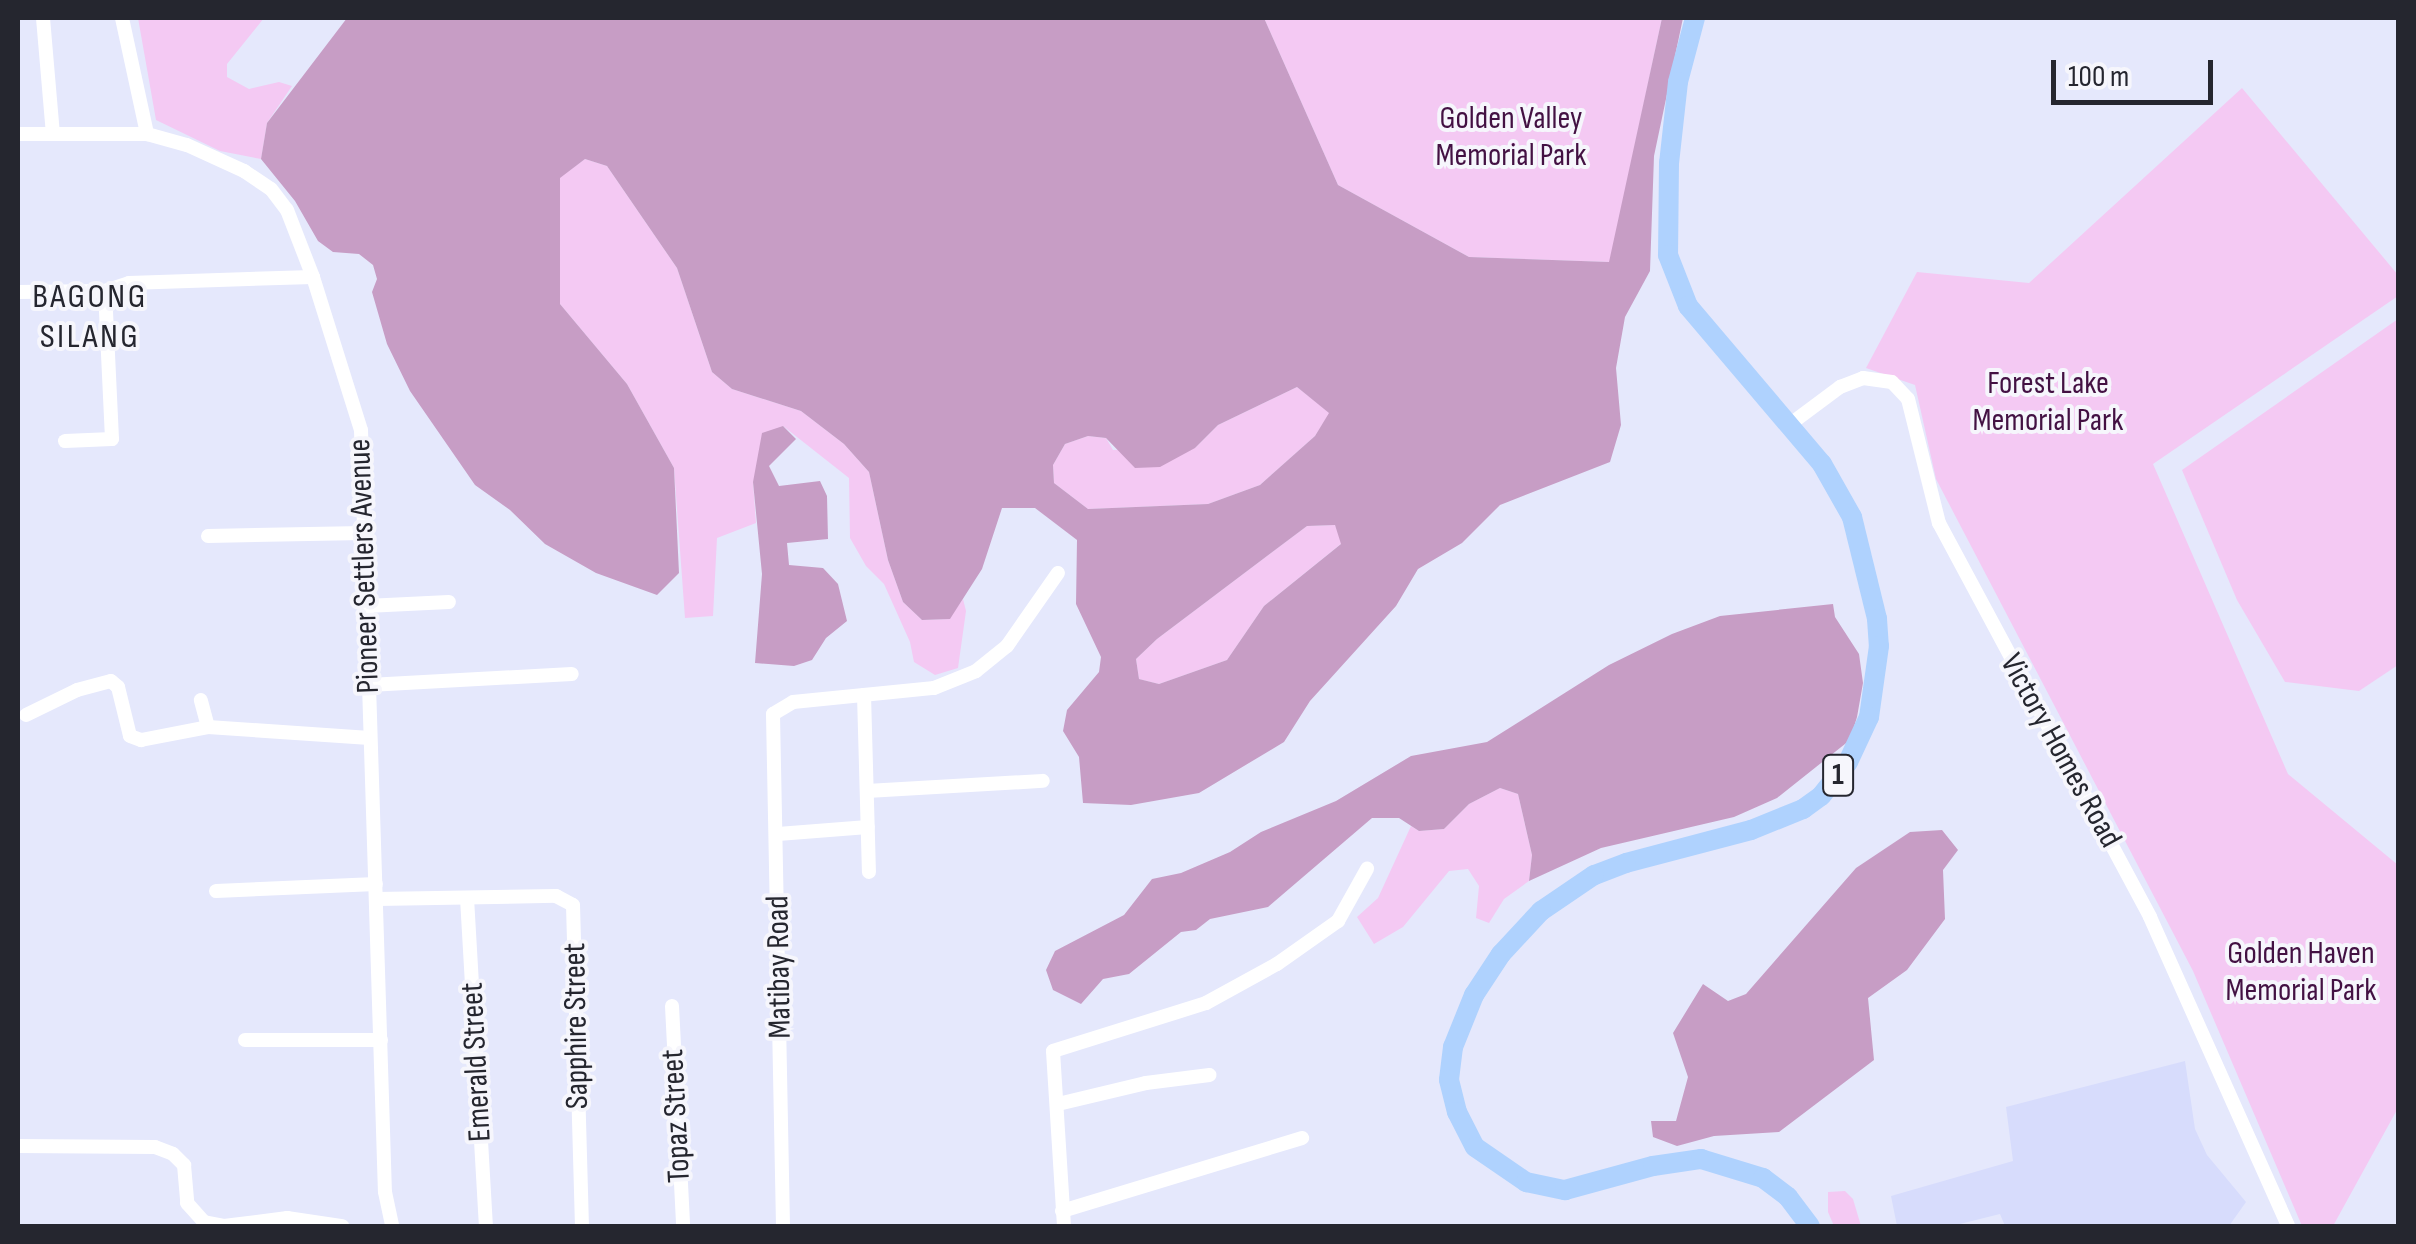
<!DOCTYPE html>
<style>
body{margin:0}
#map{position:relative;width:2416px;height:1244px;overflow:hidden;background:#e5e8fc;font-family:"Sofia Sans Condensed",sans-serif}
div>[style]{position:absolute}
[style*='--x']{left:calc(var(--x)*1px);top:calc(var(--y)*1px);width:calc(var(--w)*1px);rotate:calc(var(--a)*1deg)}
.built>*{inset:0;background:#d7dcfc}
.green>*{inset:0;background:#f4c9f3}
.forest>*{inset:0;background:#c79dc5}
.minor>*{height:14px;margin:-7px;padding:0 7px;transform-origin:7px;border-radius:7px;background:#fff}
.highway>*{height:20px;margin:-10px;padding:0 10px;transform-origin:10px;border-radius:10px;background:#afd2fe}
span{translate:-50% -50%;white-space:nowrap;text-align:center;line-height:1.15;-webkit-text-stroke:8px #f6f6fc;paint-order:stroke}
.shield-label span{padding:2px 8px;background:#f6f6fc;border:2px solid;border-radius:8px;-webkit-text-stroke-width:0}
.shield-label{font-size:30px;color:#25262f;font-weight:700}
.park-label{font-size:32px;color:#431143}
.street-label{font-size:32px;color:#25262f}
.neighbourhood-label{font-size:35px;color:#25262f;letter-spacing:2.5px}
.frame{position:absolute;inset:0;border:20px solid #25262f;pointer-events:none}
.scale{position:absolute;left:2051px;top:60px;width:162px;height:45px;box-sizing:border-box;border:5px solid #25262f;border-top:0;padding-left:12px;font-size:30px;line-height:35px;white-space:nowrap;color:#25262f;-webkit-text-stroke:8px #f6f6fc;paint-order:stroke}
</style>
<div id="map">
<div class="built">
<i style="clip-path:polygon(2185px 1061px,2195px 1129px,2207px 1155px,2246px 1202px,2229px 1226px,2005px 1226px,2000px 1214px,1952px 1226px,1897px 1226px,1891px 1196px,2013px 1161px,2006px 1107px)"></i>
</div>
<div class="green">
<i style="clip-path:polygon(138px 18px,264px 18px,227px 64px,227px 77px,249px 89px,279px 82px,292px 86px,267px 123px,261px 159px,220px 151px,156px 120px)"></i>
<i style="clip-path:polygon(1264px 18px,1662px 18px,1610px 262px,1469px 257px,1338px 185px)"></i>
<i style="clip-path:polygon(2242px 88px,2398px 275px,2398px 296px,2153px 464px,2288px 774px,2398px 865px,2398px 1108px,2333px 1226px,2302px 1226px,2193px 971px,1936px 479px,1915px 385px,1866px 368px,1917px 272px,2029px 283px)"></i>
<i style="clip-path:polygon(585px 159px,607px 166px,677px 268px,712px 372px,732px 389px,801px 411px,844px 444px,869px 472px,888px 560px,903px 602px,922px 620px,949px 619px,963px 599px,966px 611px,958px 668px,935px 675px,914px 662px,910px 642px,884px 584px,866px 566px,850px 538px,849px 478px,783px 426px,753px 482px,756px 523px,717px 538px,713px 616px,685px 618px,674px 468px,627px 384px,560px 304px,560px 177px)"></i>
<i style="clip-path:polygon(2398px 319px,2398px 665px,2359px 691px,2285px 682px,2237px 600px,2182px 470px)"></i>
<i style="clip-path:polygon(1297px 387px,1330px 413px,1315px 436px,1260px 485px,1208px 504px,1088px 509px,1054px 483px,1053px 465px,1065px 444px,1088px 436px,1106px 438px,1113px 450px,1195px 448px,1218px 425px)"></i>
<i style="clip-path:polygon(1335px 525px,1342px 543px,1264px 606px,1227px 660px,1159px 684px,1139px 679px,1136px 659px,1157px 639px,1307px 526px)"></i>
<i style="clip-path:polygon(1500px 788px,1518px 794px,1532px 855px,1529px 881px,1504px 899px,1489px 923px,1476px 918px,1479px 886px,1468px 869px,1449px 871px,1403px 927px,1374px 944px,1357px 917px,1378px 898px,1411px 826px,1419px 831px,1444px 829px,1469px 804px)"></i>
<i style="clip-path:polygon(1845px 1191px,1853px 1199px,1861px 1226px,1834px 1226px,1828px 1212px,1828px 1192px)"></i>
</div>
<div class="forest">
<i style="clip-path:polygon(evenodd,347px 18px,1264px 18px,1338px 185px,1469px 257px,1609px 262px,1662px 18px,1683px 18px,1654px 156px,1650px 271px,1625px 317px,1616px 368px,1621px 425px,1610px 462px,1500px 505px,1462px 543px,1418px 569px,1396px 606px,1310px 701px,1284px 742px,1199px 793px,1131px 805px,1083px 803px,1079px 757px,1063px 731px,1067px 710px,1099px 672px,1101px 657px,1076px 604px,1077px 540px,1035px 508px,1002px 508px,982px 569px,950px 619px,922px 620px,903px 602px,888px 560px,869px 472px,844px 444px,801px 411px,732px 389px,712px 372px,677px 268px,607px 166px,585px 159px,560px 178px,560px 304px,627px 384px,674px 468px,679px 573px,657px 595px,596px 573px,545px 544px,510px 510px,475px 485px,410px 391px,387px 344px,372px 292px,377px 279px,373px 265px,359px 254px,333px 252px,318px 241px,295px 201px,261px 159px,267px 123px,347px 18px,1297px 387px,1329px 413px,1315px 436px,1260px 485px,1208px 504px,1088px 509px,1054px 483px,1053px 465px,1065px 444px,1088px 436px,1106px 438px,1135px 468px,1160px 467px,1195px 448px,1218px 425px,1297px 387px,347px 18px,1335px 525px,1341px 544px,1264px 606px,1227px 660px,1159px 684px,1139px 679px,1136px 659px,1157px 639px,1307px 526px,1335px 525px)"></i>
<i style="clip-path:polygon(783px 426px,796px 439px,769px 466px,779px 486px,820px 481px,827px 496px,828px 539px,787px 543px,789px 565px,823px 568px,838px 584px,847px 621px,826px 638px,812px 660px,794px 666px,755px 663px,762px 574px,753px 482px,762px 433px)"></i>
<i style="clip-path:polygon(1833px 604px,1835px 617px,1859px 654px,1863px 683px,1857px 717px,1850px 740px,1777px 798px,1734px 817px,1601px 848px,1529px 881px,1532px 855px,1518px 794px,1500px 788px,1469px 804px,1444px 829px,1419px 831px,1399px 818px,1372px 818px,1268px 907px,1210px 919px,1196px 930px,1181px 932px,1129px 974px,1103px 979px,1081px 1004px,1053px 990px,1046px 970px,1055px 951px,1124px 915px,1152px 879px,1181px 873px,1230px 852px,1261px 832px,1336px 801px,1411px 756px,1487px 742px,1609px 665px,1672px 634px,1720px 616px)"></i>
<i style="clip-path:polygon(1942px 830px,1958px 850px,1943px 870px,1945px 919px,1907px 970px,1868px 998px,1874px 1060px,1779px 1132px,1714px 1136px,1677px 1146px,1653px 1137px,1651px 1121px,1676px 1121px,1688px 1077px,1673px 1033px,1703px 984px,1728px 1001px,1746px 994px,1856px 868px,1910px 832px)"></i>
</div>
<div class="minor">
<i style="--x:43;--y:18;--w:116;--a:85.1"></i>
<i style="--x:122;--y:18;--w:119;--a:77.8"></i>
<i style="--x:18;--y:134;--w:129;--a:0"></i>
<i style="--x:147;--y:134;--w:41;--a:15.4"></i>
<i style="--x:187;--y:145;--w:63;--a:24.5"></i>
<i style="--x:244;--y:171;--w:32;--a:34"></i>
<i style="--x:271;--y:189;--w:26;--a:53"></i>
<i style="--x:287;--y:210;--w:72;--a:68.8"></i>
<i style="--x:313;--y:277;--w:160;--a:72.6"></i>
<i style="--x:361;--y:430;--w:762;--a:88.2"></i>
<i style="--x:385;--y:1192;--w:35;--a:78"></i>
<i style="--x:18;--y:292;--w:87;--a:-0.7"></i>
<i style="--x:105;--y:291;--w:25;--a:-18"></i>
<i style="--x:129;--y:283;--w:184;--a:-1.9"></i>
<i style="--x:1789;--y:425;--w:64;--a:-36.7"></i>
<i style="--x:1840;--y:387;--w:25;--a:-21"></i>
<i style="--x:1863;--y:378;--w:29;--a:8"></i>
<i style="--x:1892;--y:382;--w:23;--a:47"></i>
<i style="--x:1908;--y:399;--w:128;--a:76"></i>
<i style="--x:1939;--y:523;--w:447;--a:61.8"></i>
<i style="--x:2150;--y:917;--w:338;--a:65.9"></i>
<i style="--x:65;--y:441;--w:47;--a:-2.4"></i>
<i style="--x:112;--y:439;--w:148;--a:-92.7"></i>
<i style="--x:208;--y:536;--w:156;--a:-1.1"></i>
<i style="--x:366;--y:606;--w:83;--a:-2.8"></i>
<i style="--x:369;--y:685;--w:203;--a:-3.1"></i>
<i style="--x:864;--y:695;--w:177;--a:88.4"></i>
<i style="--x:26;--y:715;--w:57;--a:-26.1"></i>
<i style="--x:77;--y:690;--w:35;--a:-15"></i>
<i style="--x:111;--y:681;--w:9;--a:41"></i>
<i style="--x:118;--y:687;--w:50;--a:76.2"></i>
<i style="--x:130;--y:736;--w:12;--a:20"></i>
<i style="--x:141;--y:740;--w:68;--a:-11"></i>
<i style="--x:208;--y:727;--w:28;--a:-105"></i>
<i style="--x:208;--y:727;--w:162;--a:3.9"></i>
<i style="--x:867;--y:791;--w:176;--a:-3.3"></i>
<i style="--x:778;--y:834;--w:90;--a:-4.4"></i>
<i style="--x:216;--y:891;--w:160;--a:-2.5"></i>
<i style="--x:467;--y:898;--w:329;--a:86.7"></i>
<i style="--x:377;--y:899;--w:179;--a:-1"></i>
<i style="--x:556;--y:896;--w:19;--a:28"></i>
<i style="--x:573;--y:905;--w:321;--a:88.4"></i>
<i style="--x:672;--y:1006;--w:220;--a:87.1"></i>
<i style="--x:245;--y:1040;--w:136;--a:0"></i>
<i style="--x:1058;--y:1104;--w:90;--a:-13.4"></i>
<i style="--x:1146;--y:1083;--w:64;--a:-7.2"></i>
<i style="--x:18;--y:1146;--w:137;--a:0.4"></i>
<i style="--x:155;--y:1147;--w:19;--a:21"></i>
<i style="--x:173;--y:1154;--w:16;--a:45"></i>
<i style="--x:184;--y:1165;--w:38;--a:85"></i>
<i style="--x:187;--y:1203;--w:25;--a:48"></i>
<i style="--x:204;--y:1222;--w:20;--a:11"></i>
<i style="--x:224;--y:1226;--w:64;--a:-7.2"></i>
<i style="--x:287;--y:1218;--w:56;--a:8.3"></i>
<i style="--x:1062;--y:1211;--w:251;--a:-16.9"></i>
<i style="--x:783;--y:1226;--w:512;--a:-91.12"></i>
<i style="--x:773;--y:714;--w:23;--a:-31"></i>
<i style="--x:793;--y:702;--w:142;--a:-5.7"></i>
<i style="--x:934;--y:688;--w:45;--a:-22"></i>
<i style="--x:976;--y:671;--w:40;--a:-39"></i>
<i style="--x:1007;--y:646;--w:89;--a:-55.1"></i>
<i style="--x:1064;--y:1226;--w:175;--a:-93.6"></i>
<i style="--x:1053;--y:1051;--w:160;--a:-17.4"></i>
<i style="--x:1206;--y:1003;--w:81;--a:-28.8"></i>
<i style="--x:1277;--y:964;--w:75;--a:-35.2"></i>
<i style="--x:1338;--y:921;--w:60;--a:-60.9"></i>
</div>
<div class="highway">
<i style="--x:1695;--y:18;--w:66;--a:104.9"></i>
<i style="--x:1678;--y:82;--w:81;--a:96.3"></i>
<i style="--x:1669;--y:163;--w:92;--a:90.6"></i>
<i style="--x:1668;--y:255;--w:55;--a:68.6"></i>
<i style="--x:1688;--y:306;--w:207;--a:49.7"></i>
<i style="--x:1822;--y:464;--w:61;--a:60.5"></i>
<i style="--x:1852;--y:517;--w:105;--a:76.2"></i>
<i style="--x:1877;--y:619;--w:27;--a:86"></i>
<i style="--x:1879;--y:646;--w:72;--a:98"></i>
<i style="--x:1869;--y:717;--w:50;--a:115"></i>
<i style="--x:1848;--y:762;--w:43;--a:128.5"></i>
<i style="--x:1821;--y:796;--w:22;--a:144"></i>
<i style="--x:1803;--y:809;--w:56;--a:158"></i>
<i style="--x:1751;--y:830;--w:129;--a:165.2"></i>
<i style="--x:1626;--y:863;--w:34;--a:159"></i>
<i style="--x:1594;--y:875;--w:64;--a:145.8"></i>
<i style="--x:1541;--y:911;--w:59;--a:132.9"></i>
<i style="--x:1501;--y:954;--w:49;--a:123.4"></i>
<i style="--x:1474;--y:995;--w:56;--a:112"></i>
<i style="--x:1453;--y:1047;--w:33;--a:97"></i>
<i style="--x:1449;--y:1080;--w:33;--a:76"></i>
<i style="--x:1457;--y:1112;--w:39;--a:63"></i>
<i style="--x:1475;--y:1147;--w:62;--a:34.5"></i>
<i style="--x:1526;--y:1182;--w:40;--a:12"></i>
<i style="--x:1565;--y:1190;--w:91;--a:-15.3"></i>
<i style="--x:1653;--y:1166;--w:49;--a:-8.3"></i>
<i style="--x:1701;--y:1159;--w:65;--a:17"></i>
<i style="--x:1763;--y:1178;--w:31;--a:37"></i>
<i style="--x:1788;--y:1197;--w:36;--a:53"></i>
</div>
<div class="shield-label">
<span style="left:1838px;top:775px">1</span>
</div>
<div class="park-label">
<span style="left:1511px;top:138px">Golden Valley<br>Memorial Park</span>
<span style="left:2048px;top:403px">Forest Lake<br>Memorial Park</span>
<span style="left:2301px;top:973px">Golden Haven<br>Memorial Park</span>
</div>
<div class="street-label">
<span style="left:365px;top:566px;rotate:-92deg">Pioneer Settlers Avenue</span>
<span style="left:2060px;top:751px;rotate:61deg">Victory Homes Road</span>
<span style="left:780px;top:967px;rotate:-91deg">Matibay Road</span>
<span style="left:577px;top:1026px;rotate:-91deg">Sapphire Street</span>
<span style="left:477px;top:1062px;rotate:-93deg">Emerald Street</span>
<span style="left:677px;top:1116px;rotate:-93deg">Topaz Street</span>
</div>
<div class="neighbourhood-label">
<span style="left:90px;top:317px">BAGONG<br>SILANG</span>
</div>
<div class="frame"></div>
<div class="scale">100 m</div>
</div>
